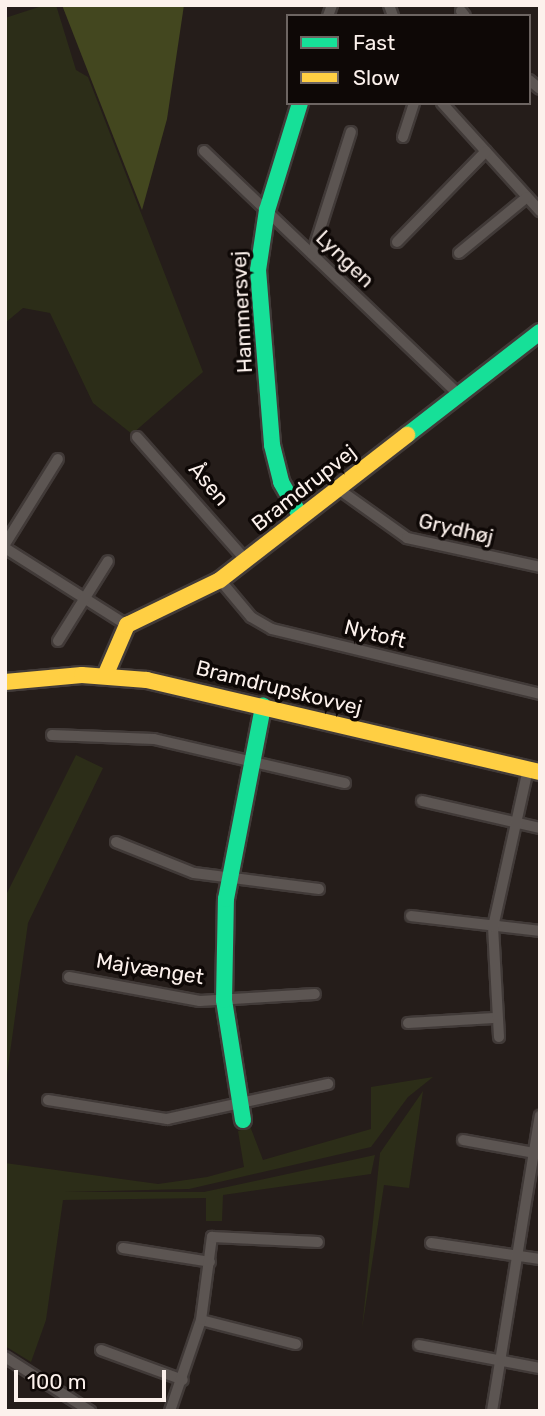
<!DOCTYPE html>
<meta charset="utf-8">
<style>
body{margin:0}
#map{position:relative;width:545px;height:1416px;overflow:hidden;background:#251d1a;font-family:Rubik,sans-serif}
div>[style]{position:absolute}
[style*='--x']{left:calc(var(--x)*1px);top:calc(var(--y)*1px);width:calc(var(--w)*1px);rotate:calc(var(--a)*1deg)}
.green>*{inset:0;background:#2c2d18}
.forest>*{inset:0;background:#43471f}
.roads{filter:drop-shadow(2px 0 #413a38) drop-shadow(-2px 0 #413a38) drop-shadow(0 2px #413a38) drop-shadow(0 -2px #413a38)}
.street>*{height:10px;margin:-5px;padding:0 5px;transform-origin:5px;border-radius:5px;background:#5c5552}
.fast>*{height:16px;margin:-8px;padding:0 8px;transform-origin:8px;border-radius:8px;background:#16e098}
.slow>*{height:16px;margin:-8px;padding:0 8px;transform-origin:8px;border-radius:8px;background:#ffcf43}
span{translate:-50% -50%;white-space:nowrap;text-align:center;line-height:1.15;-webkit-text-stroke:7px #0e0806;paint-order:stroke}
.street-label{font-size:21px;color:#fcf1ec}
.frame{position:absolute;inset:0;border:7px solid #fcf1ec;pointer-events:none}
.legend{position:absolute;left:286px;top:14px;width:245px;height:91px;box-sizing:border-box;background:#0e0806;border:2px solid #6d6562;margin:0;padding:9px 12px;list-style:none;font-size:21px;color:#fcf1ec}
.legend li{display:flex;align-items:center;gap:14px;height:35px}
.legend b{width:35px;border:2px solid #6d6562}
.scale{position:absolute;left:14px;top:1370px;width:152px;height:32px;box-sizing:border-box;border:4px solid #fcf1ec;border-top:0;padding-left:9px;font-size:21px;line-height:24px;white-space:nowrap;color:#fcf1ec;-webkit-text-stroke:5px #0e0806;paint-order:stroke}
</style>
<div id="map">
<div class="green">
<i style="clip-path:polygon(45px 5px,56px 5px,76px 70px,88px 77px,203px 372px,132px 434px,93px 403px,50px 313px,23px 308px,5px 323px,5px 18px)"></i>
<i style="clip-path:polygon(76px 755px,103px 768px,28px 923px,5px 1089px,5px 897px)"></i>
<i style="clip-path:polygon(433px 1077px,408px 1097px,371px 1147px,189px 1189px,64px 1192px,204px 1192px,375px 1155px,371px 1174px,223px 1195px,222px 1221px,206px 1221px,206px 1198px,63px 1200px,46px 1320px,31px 1362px,5px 1346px,5px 1163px,158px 1184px,207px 1177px,244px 1167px,238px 1131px,247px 1128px,243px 1108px,263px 1160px,371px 1129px,371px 1087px)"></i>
<i style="clip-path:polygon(423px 1091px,409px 1188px,384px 1185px,362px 1329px,380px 1153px)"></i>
</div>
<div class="forest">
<i style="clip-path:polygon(62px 5px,184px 5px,167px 119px,142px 210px)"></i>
</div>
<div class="roads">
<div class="street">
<i style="--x:389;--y:5;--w:12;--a:70"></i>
<i style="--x:461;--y:11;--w:6;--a:51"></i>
<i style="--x:328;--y:16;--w:12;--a:-70"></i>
<i style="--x:529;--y:80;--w:14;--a:39"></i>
<i style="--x:442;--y:103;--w:146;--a:47.8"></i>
<i style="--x:403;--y:137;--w:36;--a:-72"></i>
<i style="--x:204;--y:151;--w:353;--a:43.7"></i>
<i style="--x:397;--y:242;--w:127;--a:-45.6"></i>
<i style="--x:459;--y:253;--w:88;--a:-39.5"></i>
<i style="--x:312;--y:254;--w:128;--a:-72.3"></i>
<i style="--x:137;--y:437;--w:164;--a:48.5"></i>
<i style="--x:337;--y:488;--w:86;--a:35.5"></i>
<i style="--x:407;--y:538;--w:136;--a:12.3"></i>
<i style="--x:5;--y:544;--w:100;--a:-58.1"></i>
<i style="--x:5;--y:548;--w:144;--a:32.3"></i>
<i style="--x:220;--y:580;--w:48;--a:50"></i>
<i style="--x:251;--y:617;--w:24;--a:30"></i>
<i style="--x:272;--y:629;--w:276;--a:13.6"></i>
<i style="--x:58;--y:641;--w:94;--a:-58"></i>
<i style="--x:52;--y:735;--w:102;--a:2.2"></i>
<i style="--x:154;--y:739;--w:196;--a:13"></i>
<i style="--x:422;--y:801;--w:121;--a:12.9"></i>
<i style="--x:116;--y:842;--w:84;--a:21.7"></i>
<i style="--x:194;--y:873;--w:126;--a:7.3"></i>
<i style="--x:411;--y:916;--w:130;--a:6.6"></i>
<i style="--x:69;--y:977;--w:133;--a:10.4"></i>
<i style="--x:200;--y:1001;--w:115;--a:-3.5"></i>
<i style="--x:408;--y:1023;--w:86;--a:-3.3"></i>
<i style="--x:499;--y:1037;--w:110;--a:-93.1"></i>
<i style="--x:493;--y:927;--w:162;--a:-77.5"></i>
<i style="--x:48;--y:1100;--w:121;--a:9.1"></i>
<i style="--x:167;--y:1119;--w:165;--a:-12.3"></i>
<i style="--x:463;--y:1140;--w:78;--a:10.3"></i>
<i style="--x:431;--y:1243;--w:110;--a:8.4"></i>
<i style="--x:123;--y:1248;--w:88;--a:9.1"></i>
<i style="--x:201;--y:1320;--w:98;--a:14.2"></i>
<i style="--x:419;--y:1345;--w:123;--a:10.8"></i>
<i style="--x:101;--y:1350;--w:87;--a:20.1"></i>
<i style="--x:5;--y:1357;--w:101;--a:32.4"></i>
<i style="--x:170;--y:1411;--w:96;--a:-71.2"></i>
<i style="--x:201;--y:1320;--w:84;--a:-82.5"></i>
<i style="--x:212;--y:1237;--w:106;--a:2.7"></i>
<i style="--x:492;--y:1411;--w:299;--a:-80.8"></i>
</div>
<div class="fast">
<i style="--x:300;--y:103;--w:112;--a:107.1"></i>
<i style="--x:267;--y:210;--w:61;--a:98.5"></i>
<i style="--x:258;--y:270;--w:176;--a:85.4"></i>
<i style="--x:272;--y:445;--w:38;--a:76"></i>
<i style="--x:281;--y:482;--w:40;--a:60.3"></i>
<i style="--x:407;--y:435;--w:168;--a:-37.8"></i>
<i style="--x:243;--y:1120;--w:121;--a:-99"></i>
<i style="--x:224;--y:1000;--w:101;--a:-88.9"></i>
<i style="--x:226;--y:899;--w:197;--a:-79.1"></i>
</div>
<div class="slow">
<i style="--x:105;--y:676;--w:56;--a:-66.7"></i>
<i style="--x:127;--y:625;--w:103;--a:-25.8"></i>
<i style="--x:220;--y:580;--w:237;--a:-37.8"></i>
<i style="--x:5;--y:682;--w:77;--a:-5.2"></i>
<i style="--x:82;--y:675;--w:65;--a:4.4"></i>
<i style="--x:147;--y:680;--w:404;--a:13.2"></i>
</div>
</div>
<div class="street-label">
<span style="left:345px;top:259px;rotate:44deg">Lyngen</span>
<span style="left:242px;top:312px;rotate:-93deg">Hammersvej</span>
<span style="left:209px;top:484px;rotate:50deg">Åsen</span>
<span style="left:304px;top:488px;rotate:-38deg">Bramdrupvej</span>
<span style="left:456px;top:529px;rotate:13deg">Grydhøj</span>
<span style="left:375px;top:634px;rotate:14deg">Nytoft</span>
<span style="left:279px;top:688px;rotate:14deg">Bramdrupskovvej</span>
<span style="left:150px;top:969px;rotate:9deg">Majvænget</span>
</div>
<div class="frame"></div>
<ul class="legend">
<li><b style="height:9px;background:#16e098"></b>Fast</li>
<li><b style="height:9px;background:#ffcf43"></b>Slow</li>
</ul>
<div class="scale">100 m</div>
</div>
